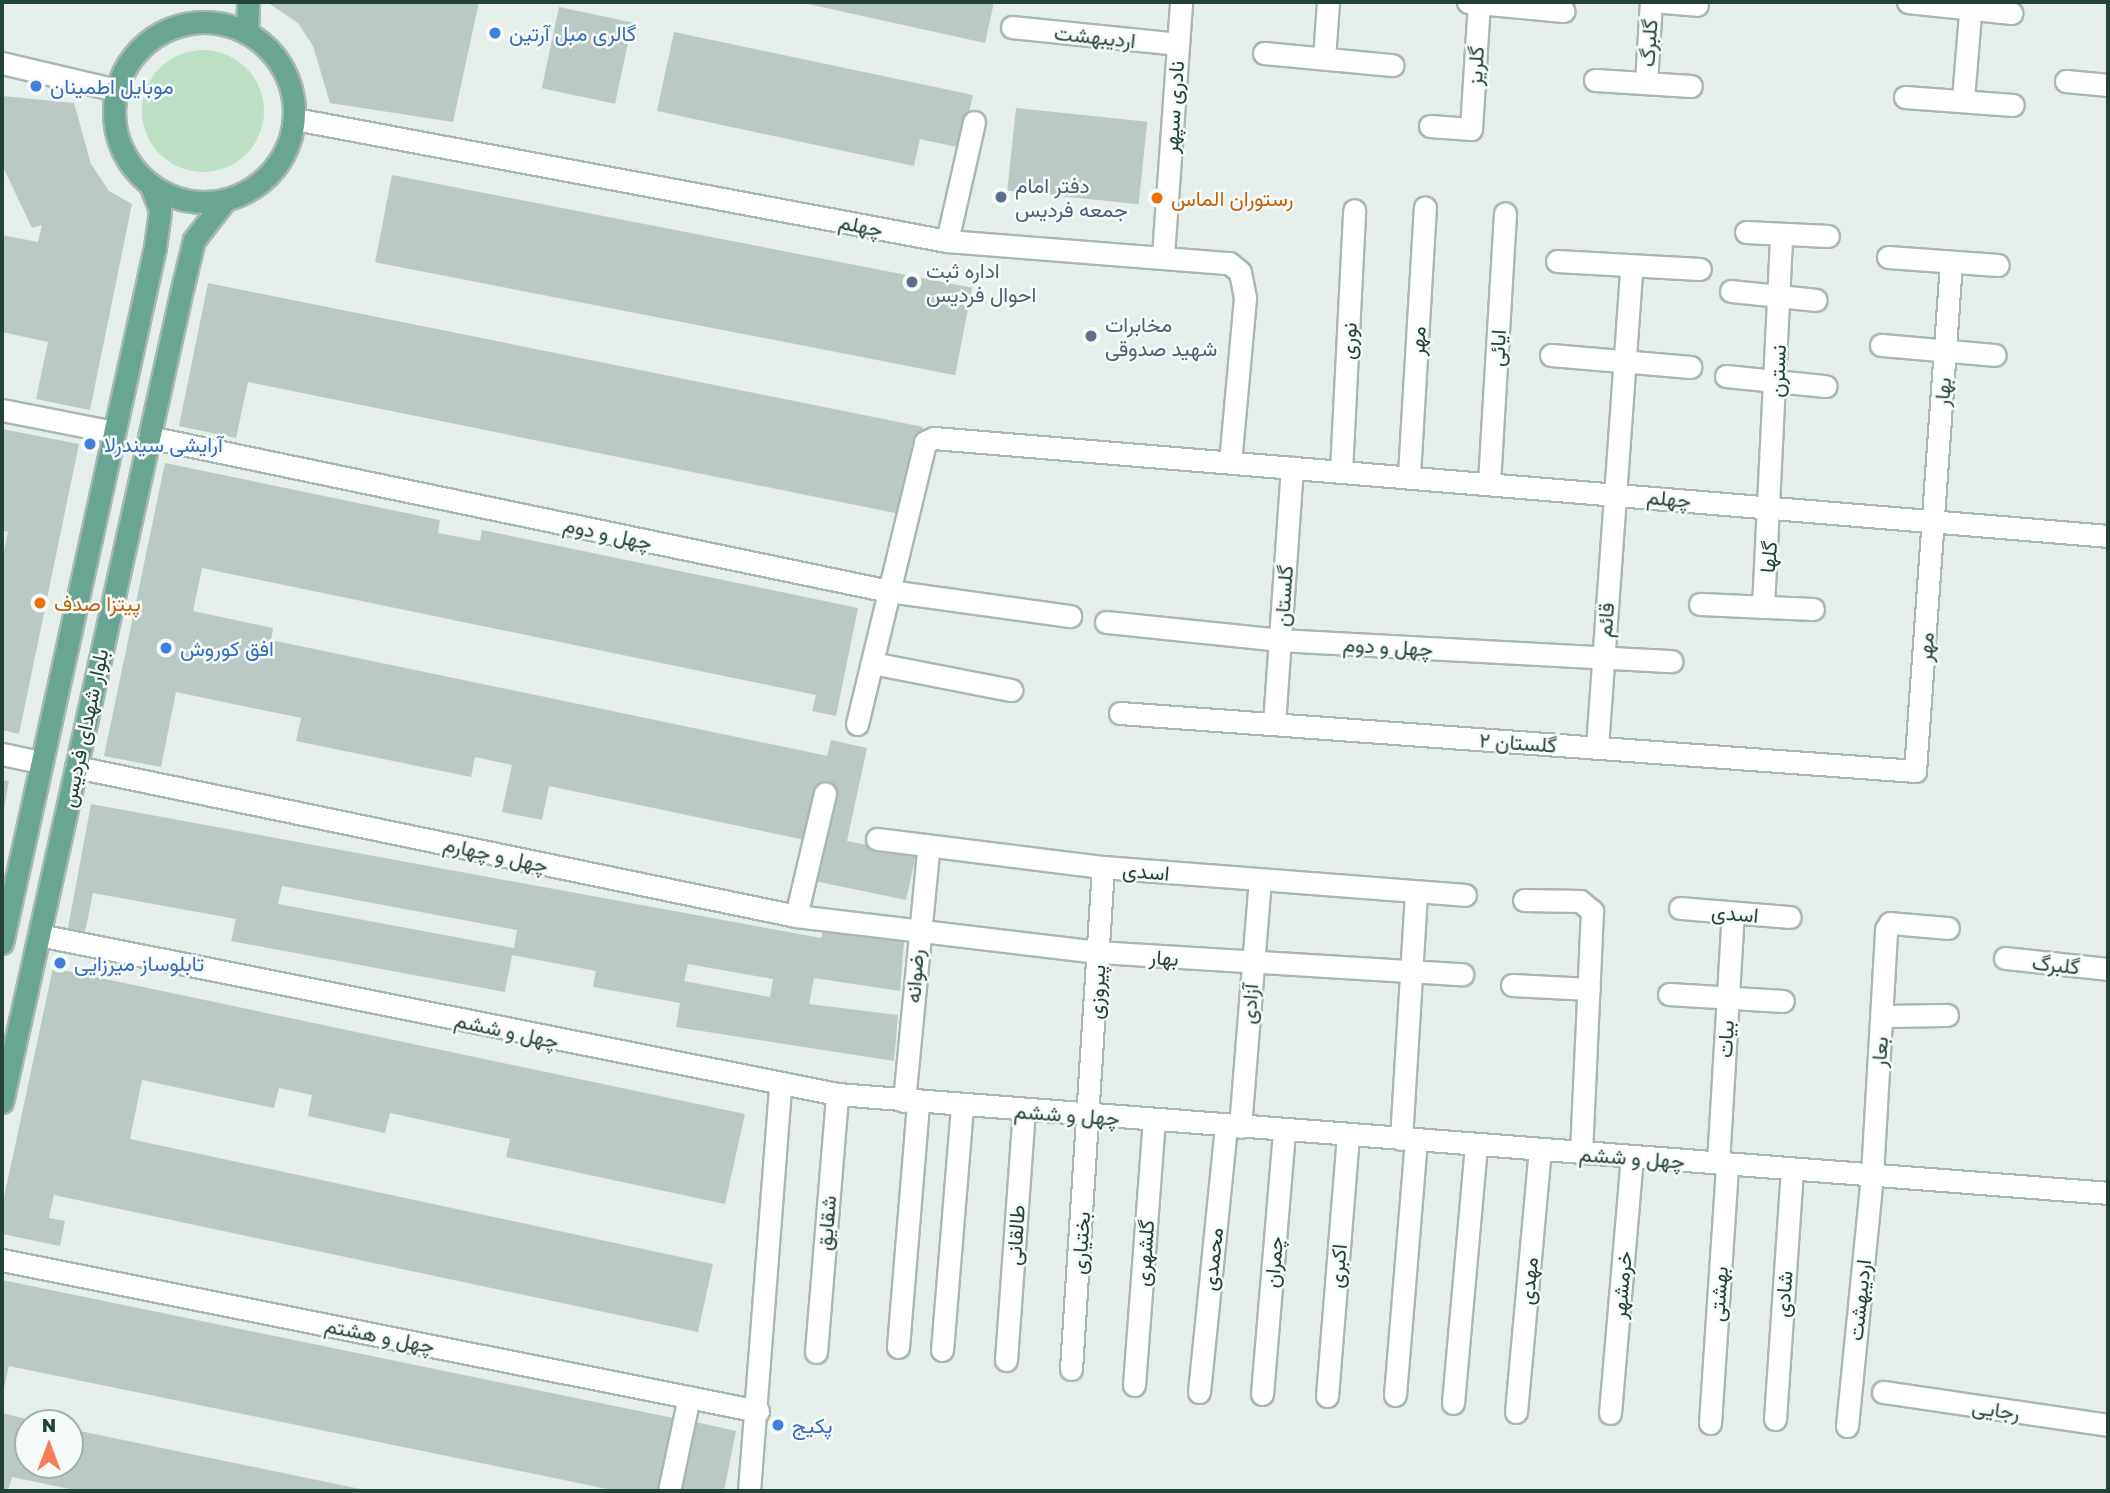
<!DOCTYPE html>
<meta charset="utf-8">
<style>
body{margin:0}
#map{position:relative;width:2110px;height:1493px;overflow:hidden;background:#e5eeea;font-family:"Golos Text",Vazirmatn,sans-serif}
div>[style]{position:absolute}
[style*='--x']{left:calc(var(--x)*1px);top:calc(var(--y)*1px);width:calc(var(--w)*1px);rotate:calc(var(--a)*1deg)}
.green>*{inset:0;background:#bde0c5}
.round{border-radius:50%}
.building>*{inset:0;background:#bac9c3;transform-origin:0 0}
.roads{filter:drop-shadow(2px 0 #a7b7b1) drop-shadow(-2px 0 #a7b7b1) drop-shadow(0 2px #a7b7b1) drop-shadow(0 -2px #a7b7b1)}
.minor>*{height:21px;margin:-10.5px;padding:0 10.5px;transform-origin:10.5px;border-radius:10.5px;background:#fff}
.major>*{height:21px;margin:-10.5px;padding:0 10.5px;transform-origin:10.5px;border-radius:10.5px;background:#68a593}
.major>.ring{margin:-10.5px;padding:0;box-sizing:content-box;background:none;border:21px solid #68a593;border-radius:50%}
.dots>*{width:19px;height:19px;translate:-50% -50%;box-sizing:border-box;border:4px solid #f6faf8;border-radius:50%}
span{translate:-50% -50%;white-space:nowrap;text-align:center;line-height:1.15;-webkit-text-stroke:5px #f6faf8;paint-order:stroke}
.shop-label{font-size:21px;color:#366cbe}
.left{translate:0 -50%;text-align:left}
.street-label{font-size:21px;color:#234138}
.service-label{font-size:21px;color:#4e5e75}
.food-label{font-size:21px;color:#c56008}
.frame{position:absolute;inset:0;border:4px solid #234138;pointer-events:none}
.north{position:absolute;left:14px;top:1409px;width:70px;height:70px;box-sizing:border-box;background:#f6faf8;border:2px solid #a2b0ab;border-radius:50%;rotate:0deg;font-size:19px;font-weight:700;line-height:28px;text-align:center;color:#234138}
.north::after{content:'';display:block;margin:auto;width:24px;height:32px;background:#f67c5b;clip-path:polygon(50% 0,100% 100%,50% 72%,0 100%)}
</style>
<div id="map">
<div class="green">
<i class="round" style="left:142px;top:50px;width:122px;height:122px"></i>
</div>
<div class="building">
<i style="clip-path:polygon(267px 2px,479px 2px,453px 122px,330px 103px,313px 46px,298px 23px)"></i>
<i style="clip-path:polygon(799px 2px,994px 2px,985px 43px)"></i>
<i style="left:559px;top:7px;width:75px;height:83px;rotate:12deg"></i>
<i style="clip-path:polygon(674px 32px,973px 95px,961px 148px,920px 139px,914px 166px,657px 111px)"></i>
<i style="clip-path:polygon(2px 96px,74px 103px,91px 164px,109px 191px,132px 204px,90px 410px,36px 399px,48px 342px,2px 332px,2px 235px,38px 242px,42px 225px,32px 228px,2px 165px)"></i>
<i style="left:1016px;top:108px;width:132px;height:83px;rotate:6deg"></i>
<i style="left:392px;top:175px;width:591px;height:89px;rotate:11deg"></i>
<i style="clip-path:polygon(208px 283px,923px 427px,905px 515px,248px 382px,236px 438px,179px 426px)"></i>
<i style="clip-path:polygon(2px 429px,79px 444px,19px 734px,2px 730px,2px 561px,8px 532px,2px 530px)"></i>
<i style="clip-path:polygon(165px 463px,440px 520px,438px 533px,480px 541px,482px 530px,858px 608px,836px 716px,812px 711px,816px 695px,202px 568px,193px 611px,273px 628px,271px 640px,804px 751px,827px 756px,831px 740px,867px 748px,847px 841px,916px 855px,906px 900px,810px 880px,830px 783px,822px 782px,810px 841px,549px 786px,542px 820px,502px 812px,512px 765px,475px 757px,471px 777px,296px 741px,301px 718px,176px 692px,161px 767px,104px 756px)"></i>
<i style="clip-path:polygon(2px 780px,9px 781px,3px 813px,2px 813px)"></i>
<i style="clip-path:polygon(evenodd,91px 804px,821px 938px,823px 932px,904px 942px,900px 991px,814px 978px,809px 1004px,898px 1015px,894px 1061px,676px 1027px,680px 1003px,593px 987px,596px 971px,512px 955px,505px 992px,231px 941px,236px 919px,93px 893px,84px 937px,67px 933px,91px 804px,282px 886px,517px 930px,514px 948px,278px 904px,282px 886px,91px 804px,688px 964px,773px 979px,770px 997px,684px 981px,688px 964px)"></i>
<i style="clip-path:polygon(53px 968px,745px 1114px,725px 1204px,506px 1157px,510px 1139px,390px 1113px,385px 1133px,308px 1116px,312px 1095px,279px 1088px,274px 1108px,142px 1080px,130px 1139px,713px 1264px,698px 1332px,54px 1195px,49px 1218px,65px 1221px,60px 1246px,2px 1234px,2px 1207px)"></i>
<i style="clip-path:polygon(2px 1280px,678px 1419px,663px 1491px,617px 1491px,9px 1366px,2px 1396px)"></i>
<i style="clip-path:polygon(2px 1413px,38px 1422px,28px 1423px,28px 1465px,70px 1465px,70px 1429px,370px 1491px,79px 1491px,12px 1477px,8px 1491px,2px 1491px)"></i>
<i style="clip-path:polygon(691px 1421px,736px 1431px,724px 1491px,676px 1491px)"></i>
</div>
<div class="roads">
<div class="minor">
<i style="--x:1468;--y:2;--w:96;--a:5.4"></i>
<i style="--x:1664;--y:2;--w:33;--a:5"></i>
<i style="--x:1908;--y:2;--w:104;--a:6.1"></i>
<i style="--x:1012;--y:27;--w:167;--a:5.8"></i>
<i style="--x:1264;--y:53;--w:129;--a:5.4"></i>
<i style="--x:1324;--y:58;--w:56;--a:-85.9"></i>
<i style="--x:2;--y:63;--w:117;--a:13.3"></i>
<i style="--x:1595;--y:80;--w:96;--a:3.6"></i>
<i style="--x:2066;--y:81;--w:42;--a:5.4"></i>
<i style="--x:1646;--y:83;--w:81;--a:-86.5"></i>
<i style="--x:1905;--y:97;--w:108;--a:4.2"></i>
<i style="--x:1963;--y:99;--w:97;--a:-85.3"></i>
<i style="--x:295;--y:119;--w:663;--a:10.6"></i>
<i style="--x:947;--y:241;--w:283;--a:4.5"></i>
<i style="--x:1229;--y:263;--w:14;--a:39"></i>
<i style="--x:1240;--y:272;--w:26;--a:79"></i>
<i style="--x:1245;--y:298;--w:165;--a:95.2"></i>
<i style="--x:1430;--y:126;--w:41;--a:4.2"></i>
<i style="--x:1471;--y:129;--w:127;--a:-86.4"></i>
<i style="--x:1746;--y:232;--w:82;--a:2.8"></i>
<i style="--x:947;--y:241;--w:122;--a:-77.2"></i>
<i style="--x:1163;--y:255;--w:254;--a:-85.9"></i>
<i style="--x:1888;--y:257;--w:110;--a:4.2"></i>
<i style="--x:1557;--y:261;--w:143;--a:3.2"></i>
<i style="--x:1731;--y:291;--w:85;--a:6"></i>
<i style="--x:1881;--y:345;--w:114;--a:5"></i>
<i style="--x:1551;--y:355;--w:140;--a:4.9"></i>
<i style="--x:1726;--y:376;--w:100;--a:5.8"></i>
<i style="--x:2;--y:410;--w:114;--a:11.1"></i>
<i style="--x:149;--y:437;--w:756;--a:11.76"></i>
<i style="--x:889;--y:591;--w:183;--a:7.9"></i>
<i style="--x:1341;--y:471;--w:261;--a:-87.1"></i>
<i style="--x:1409;--y:475;--w:268;--a:-86.6"></i>
<i style="--x:1489;--y:483;--w:270;--a:-86.6"></i>
<i style="--x:1700;--y:604;--w:113;--a:2.5"></i>
<i style="--x:1763;--y:607;--w:372;--a:-87.2"></i>
<i style="--x:1106;--y:622;--w:175;--a:5.9"></i>
<i style="--x:1280;--y:640;--w:392;--a:3.1"></i>
<i style="--x:872;--y:663;--w:142;--a:11"></i>
<i style="--x:1120;--y:713;--w:797;--a:4.17"></i>
<i style="--x:1915;--y:771;--w:510;--a:-85.95"></i>
<i style="--x:857;--y:724;--w:290;--a:-76.4"></i>
<i style="--x:925;--y:442;--w:10;--a:-24"></i>
<i style="--x:934;--y:438;--w:1178;--a:4.77"></i>
<i style="--x:1274;--y:724;--w:257;--a:-86"></i>
<i style="--x:1597;--y:747;--w:480;--a:-85.9"></i>
<i style="--x:2;--y:754;--w:40;--a:12"></i>
<i style="--x:76;--y:767;--w:735;--a:11.69"></i>
<i style="--x:796;--y:916;--w:304;--a:6.8"></i>
<i style="--x:1098;--y:952;--w:365;--a:3.5"></i>
<i style="--x:877;--y:839;--w:228;--a:7.1"></i>
<i style="--x:1103;--y:867;--w:363;--a:4.4"></i>
<i style="--x:1524;--y:900;--w:56;--a:1"></i>
<i style="--x:1580;--y:901;--w:16;--a:40"></i>
<i style="--x:1592;--y:911;--w:242;--a:92.6"></i>
<i style="--x:1680;--y:908;--w:110;--a:4.7"></i>
<i style="--x:796;--y:916;--w:126;--a:-76.7"></i>
<i style="--x:39;--y:935;--w:814;--a:11.27"></i>
<i style="--x:837;--y:1094;--w:1275;--a:4.45"></i>
<i style="--x:2005;--y:958;--w:104;--a:6.1"></i>
<i style="--x:1512;--y:985;--w:77;--a:3"></i>
<i style="--x:1669;--y:994;--w:114;--a:3.5"></i>
<i style="--x:1882;--y:1016;--w:65;--a:-0.9"></i>
<i style="--x:904;--y:1101;--w:252;--a:-84.5"></i>
<i style="--x:1240;--y:1127;--w:247;--a:-85.4"></i>
<i style="--x:1401;--y:1139;--w:245;--a:-86.5"></i>
<i style="--x:1718;--y:1163;--w:249;--a:-86.6"></i>
<i style="--x:2;--y:1260;--w:771;--a:11.3"></i>
<i style="--x:898;--y:1347;--w:245;--a:-85.3"></i>
<i style="--x:942;--y:1350;--w:245;--a:-85.3"></i>
<i style="--x:816;--y:1352;--w:259;--a:-85.3"></i>
<i style="--x:1006;--y:1360;--w:250;--a:-85.9"></i>
<i style="--x:1071;--y:1369;--w:503;--a:-86.35"></i>
<i style="--x:1134;--y:1385;--w:265;--a:-85.7"></i>
<i style="--x:1199;--y:1392;--w:267;--a:-84.2"></i>
<i style="--x:1883;--y:1392;--w:227;--a:8.3"></i>
<i style="--x:1262;--y:1394;--w:265;--a:-85.2"></i>
<i style="--x:1395;--y:1395;--w:256;--a:-85.3"></i>
<i style="--x:1327;--y:1396;--w:262;--a:-85.4"></i>
<i style="--x:1453;--y:1403;--w:259;--a:-84.9"></i>
<i style="--x:1516;--y:1412;--w:263;--a:-84.8"></i>
<i style="--x:1610;--y:1413;--w:257;--a:-85.1"></i>
<i style="--x:1775;--y:1419;--w:251;--a:-86.1"></i>
<i style="--x:1710;--y:1423;--w:260;--a:-86.2"></i>
<i style="--x:1847;--y:1426;--w:252;--a:-84.3"></i>
<i style="--x:1872;--y:1175;--w:246;--a:-86.7"></i>
<i style="--x:1886;--y:929;--w:7;--a:-56"></i>
<i style="--x:1890;--y:923;--w:58;--a:4.9"></i>
<i style="--x:669;--y:1491;--w:96;--a:-78"></i>
<i style="--x:749;--y:1491;--w:406;--a:-85.6"></i>
</div>
<div class="major">
<i class="ring" style="left:114px;top:22px;width:159px;height:159px"></i>
<i style="--x:247;--y:33;--w:31;--a:-88"></i>
<i style="--x:2;--y:943;--w:713;--a:-77.6"></i>
<i style="--x:155;--y:247;--w:37;--a:-82"></i>
<i style="--x:160;--y:210;--w:26;--a:-111"></i>
<i style="--x:2;--y:1102;--w:837;--a:-77.51"></i>
<i style="--x:183;--y:285;--w:46;--a:-76.3"></i>
<i style="--x:194;--y:240;--w:51;--a:-52.2"></i>
</div>
</div>
<div class="dots">
<i style="left:495px;top:33px;background:#3f7fe0"></i>
<i style="left:36px;top:86px;background:#3f7fe0"></i>
<i style="left:1001px;top:197px;background:#5c6f8a"></i>
<i style="left:1157px;top:198px;background:#e8710a"></i>
<i style="left:912px;top:282px;background:#5c6f8a"></i>
<i style="left:1091px;top:336px;background:#5c6f8a"></i>
<i style="left:90px;top:444px;background:#3f7fe0"></i>
<i style="left:40px;top:603px;background:#e8710a"></i>
<i style="left:166px;top:648px;background:#3f7fe0"></i>
<i style="left:60px;top:963px;background:#3f7fe0"></i>
<i style="left:778px;top:1425px;background:#3f7fe0"></i>
</div>
<div class="shop-label">
<span class="left" style="left:509px;top:33px">گالری مبل آرتین</span>
<span class="left" style="left:50px;top:86px">موبایل اطمینان</span>
<span class="left" style="left:104px;top:444px">آرایشی سیندرلا</span>
<span class="left" style="left:180px;top:648px">افق کوروش</span>
<span class="left" style="left:74px;top:963px">تابلوساز میرزایی</span>
<span class="left" style="left:792px;top:1425px">پکیج</span>
</div>
<div class="street-label">
<span style="left:1095px;top:36px;rotate:6deg">اردیبهشت</span>
<span style="left:1648px;top:43px;rotate:-86deg">گلبرگ</span>
<span style="left:1475px;top:66px;rotate:-87deg">گلریز</span>
<span style="left:1173px;top:107px;rotate:-86deg">نادری سپهر</span>
<span style="left:861px;top:225px;rotate:11deg">چهلم</span>
<span style="left:1348px;top:341px;rotate:-87deg">نوری</span>
<span style="left:1417px;top:341px;rotate:-87deg">مهر</span>
<span style="left:1497px;top:348px;rotate:-87deg">ایائی</span>
<span style="left:1777px;top:371px;rotate:-88deg">نسترن</span>
<span style="left:1942px;top:392px;rotate:-86deg">بهار</span>
<span style="left:1669px;top:498px;rotate:5deg">چهلم</span>
<span style="left:608px;top:533px;rotate:12deg">چهل و دوم</span>
<span style="left:1768px;top:557px;rotate:-85deg">گلها</span>
<span style="left:1283px;top:596px;rotate:-86deg">گلستان</span>
<span style="left:1605px;top:620px;rotate:-86deg">قائم</span>
<span style="left:1388px;top:646px;rotate:3deg">چهل و دوم</span>
<span style="left:1925px;top:647px;rotate:-86deg">مهر</span>
<span style="left:84px;top:728px;rotate:-78deg">بلوار شهدای فردیس</span>
<span style="left:1518px;top:742px;rotate:4deg">گلستان ۲</span>
<span style="left:496px;top:854px;rotate:12deg">چهل و چهارم</span>
<span style="left:1146px;top:871px;rotate:5deg">اسدی</span>
<span style="left:1735px;top:913px;rotate:5deg">اسدی</span>
<span style="left:1164px;top:957px;rotate:4deg">بهار</span>
<span style="left:2056px;top:964px;rotate:6deg">گلبرگ</span>
<span style="left:914px;top:976px;rotate:-86deg">رضوانه</span>
<span style="left:1096px;top:992px;rotate:-87deg">پیروزی</span>
<span style="left:1249px;top:1004px;rotate:-86deg">آزادی</span>
<span style="left:507px;top:1030px;rotate:12deg">چهل و ششم</span>
<span style="left:1725px;top:1039px;rotate:-87deg">بیات</span>
<span style="left:1879px;top:1052px;rotate:-86deg">بعار</span>
<span style="left:1067px;top:1114px;rotate:4deg">چهل و ششم</span>
<span style="left:1632px;top:1157px;rotate:4deg">چهل و ششم</span>
<span style="left:826px;top:1223px;rotate:-85deg">شقایق</span>
<span style="left:1015px;top:1235px;rotate:-86deg">طالقانی</span>
<span style="left:1080px;top:1243px;rotate:-86deg">بختیاری</span>
<span style="left:1144px;top:1253px;rotate:-86deg">گلشهری</span>
<span style="left:1212px;top:1259px;rotate:-84deg">محمدی</span>
<span style="left:1273px;top:1262px;rotate:-85deg">چمران</span>
<span style="left:1337px;top:1266px;rotate:-85deg">اکبری</span>
<span style="left:1528px;top:1281px;rotate:-85deg">مهدی</span>
<span style="left:1621px;top:1285px;rotate:-85deg">خرمشهر</span>
<span style="left:1718px;top:1294px;rotate:-86deg">بهشتی</span>
<span style="left:1783px;top:1294px;rotate:-86deg">شادی</span>
<span style="left:1859px;top:1300px;rotate:-84deg">اردیبهشت</span>
<span style="left:380px;top:1335px;rotate:11deg">چهل و هشتم</span>
<span style="left:1996px;top:1409px;rotate:8deg">رجایی</span>
</div>
<div class="service-label">
<span class="left" style="left:1015px;top:197px">دفتر امام<br>جمعه فردیس</span>
<span class="left" style="left:926px;top:282px">اداره ثبت<br>احوال فردیس</span>
<span class="left" style="left:1105px;top:336px">مخابرات<br>شهید صدوقی</span>
</div>
<div class="food-label">
<span class="left" style="left:1171px;top:198px">رستوران الماس</span>
<span class="left" style="left:54px;top:603px">پیتزا صدف</span>
</div>
<div class="frame"></div>
<div class="north">N</div>
</div>
